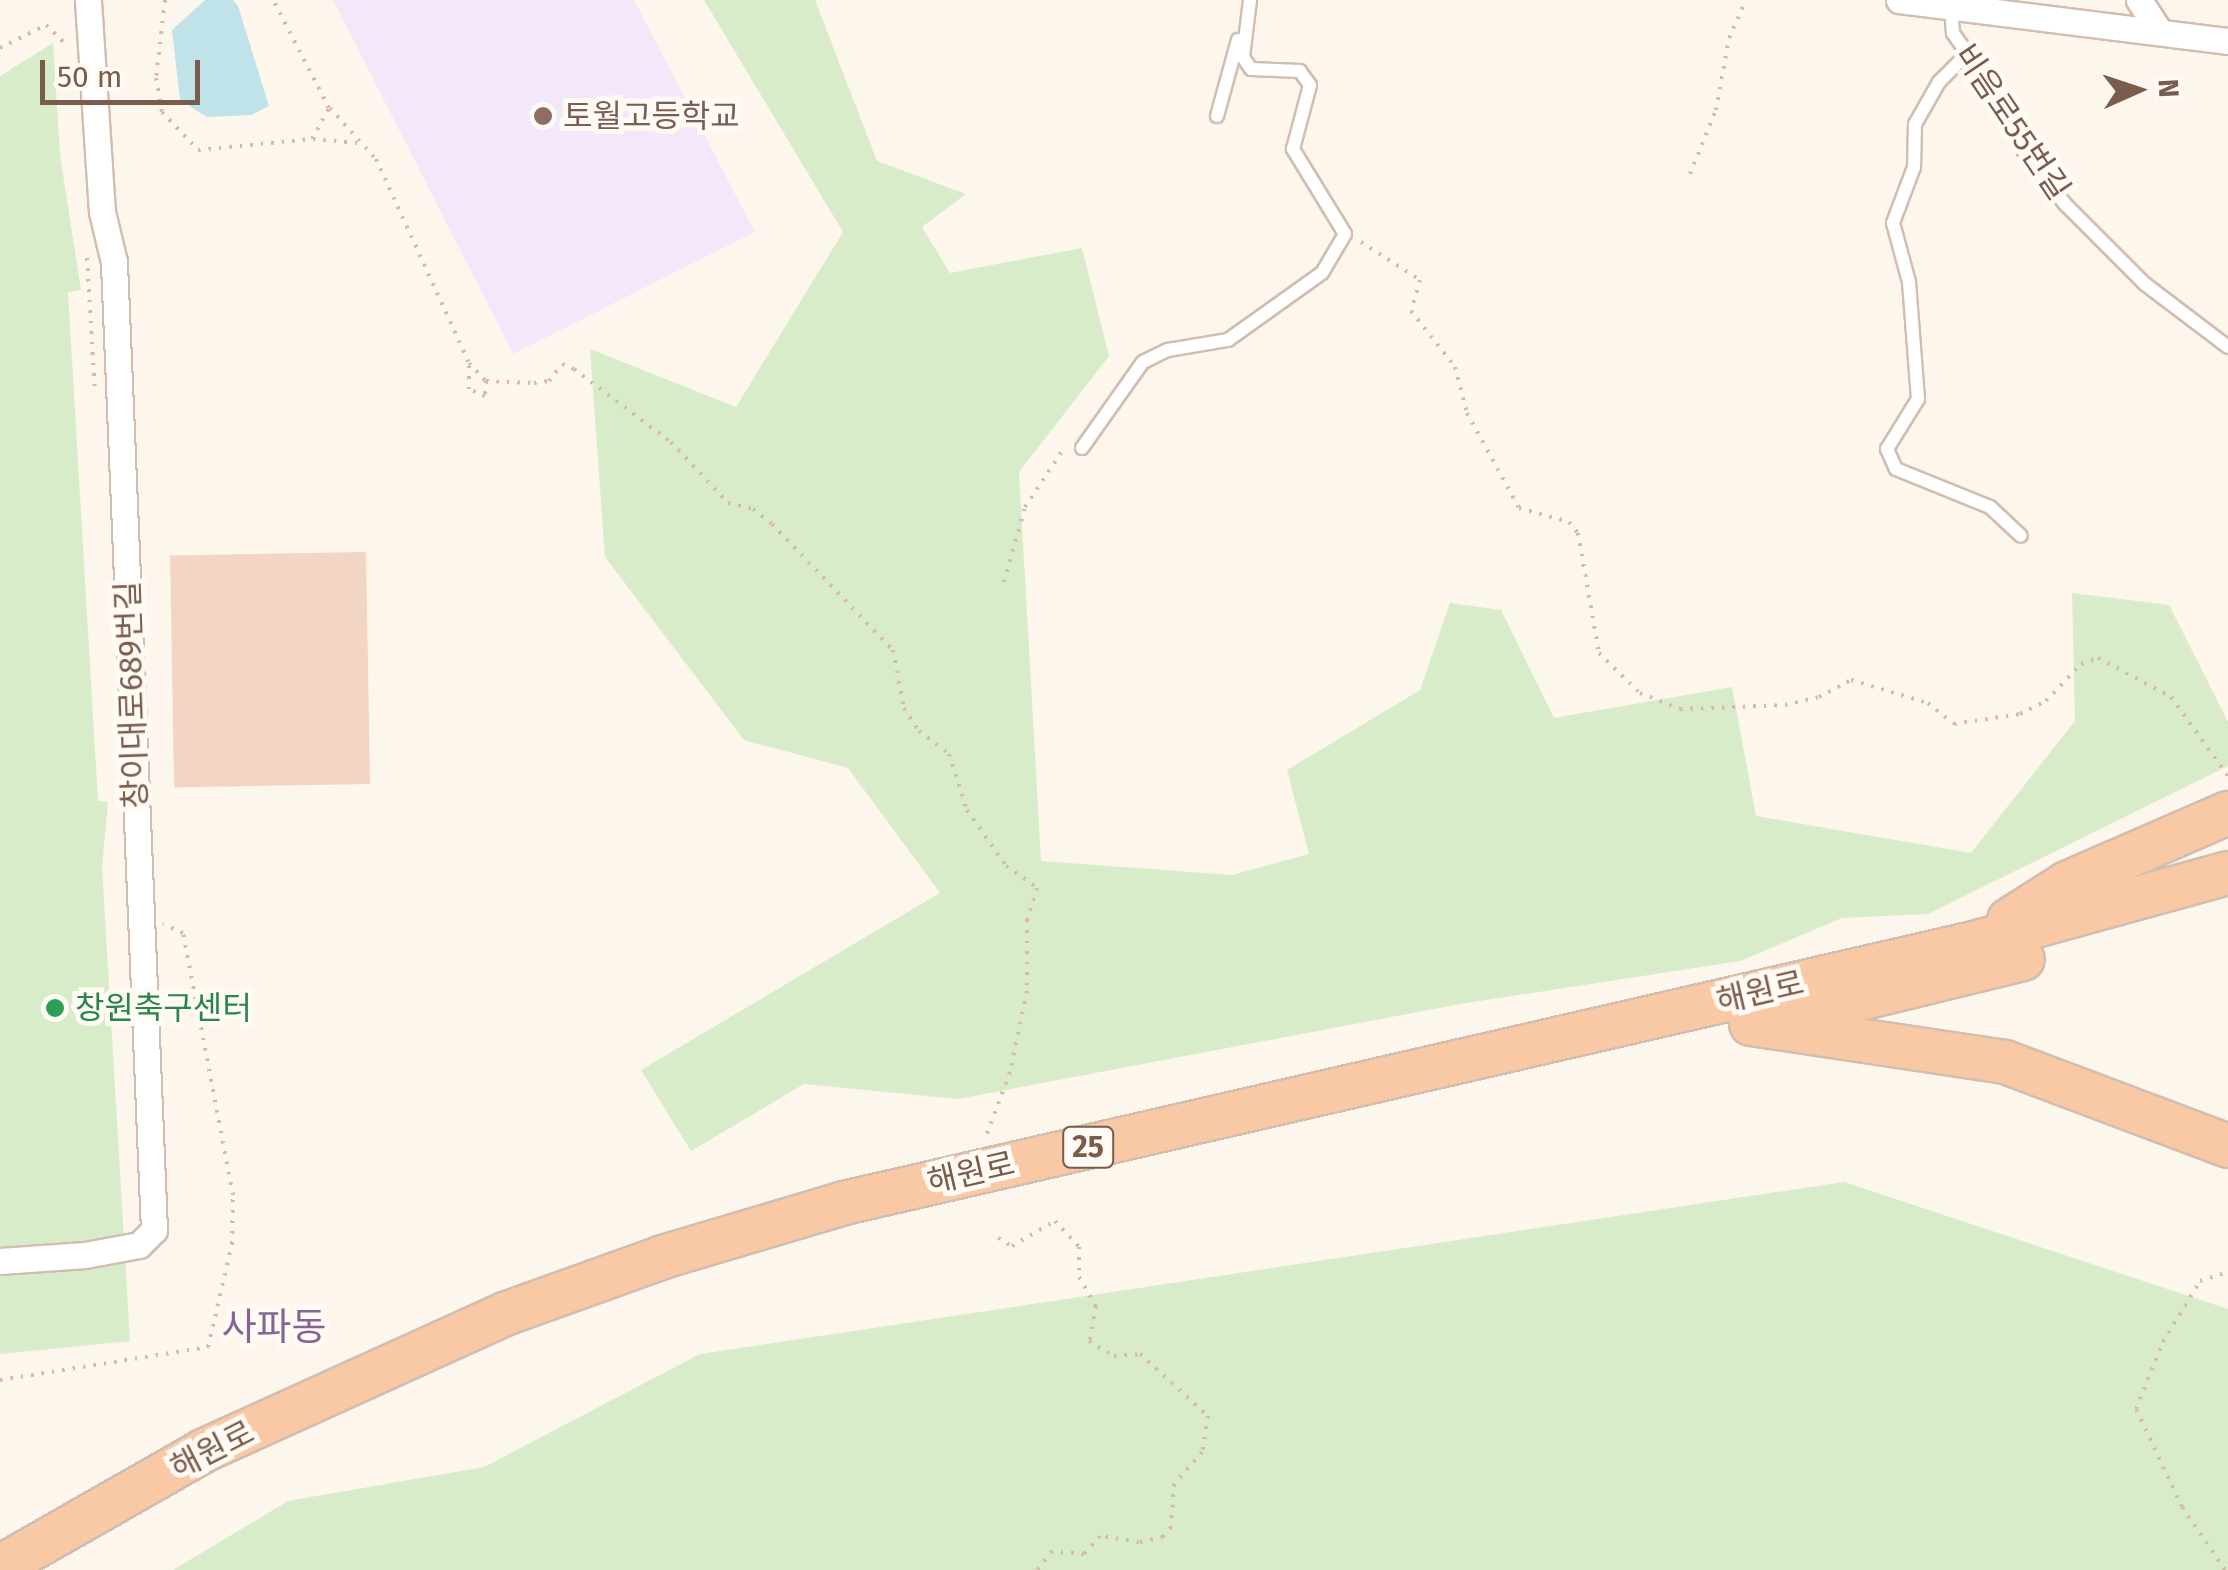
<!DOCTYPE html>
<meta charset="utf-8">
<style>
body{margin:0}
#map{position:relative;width:2228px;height:1570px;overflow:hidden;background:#fdf6ec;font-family:"Fira Sans","Noto Sans KR",sans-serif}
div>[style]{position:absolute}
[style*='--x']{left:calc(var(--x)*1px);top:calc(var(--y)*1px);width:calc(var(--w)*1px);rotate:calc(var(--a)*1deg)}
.education>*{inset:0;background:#f3e8fa}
.green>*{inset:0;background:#d8ecc9}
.water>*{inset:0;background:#bfe3e8}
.building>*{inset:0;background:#f3d5c3;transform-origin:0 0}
.path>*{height:4px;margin-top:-2px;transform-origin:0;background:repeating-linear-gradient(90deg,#d9b8a5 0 2.5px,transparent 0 10.5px)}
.roads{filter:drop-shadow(2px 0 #d1beb0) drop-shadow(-2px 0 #d1beb0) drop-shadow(0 2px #d1beb0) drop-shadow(0 -2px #d1beb0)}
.service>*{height:12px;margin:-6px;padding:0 6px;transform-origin:6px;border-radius:6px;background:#fff}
.minor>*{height:25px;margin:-12.5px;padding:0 12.5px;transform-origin:12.5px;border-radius:12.5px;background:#fff}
.trunk>*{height:42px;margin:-21px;padding:0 21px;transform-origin:21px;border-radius:21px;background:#f9c8a4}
.dots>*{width:28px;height:28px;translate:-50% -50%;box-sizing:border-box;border:5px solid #fffaf3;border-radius:50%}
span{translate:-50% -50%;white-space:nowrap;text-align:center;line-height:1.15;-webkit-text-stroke:10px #fffaf3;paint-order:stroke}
.shield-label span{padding:2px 8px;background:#fffaf3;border:2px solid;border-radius:8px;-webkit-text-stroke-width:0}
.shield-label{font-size:30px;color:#7a5c4d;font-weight:700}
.education-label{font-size:32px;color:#785e54}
.left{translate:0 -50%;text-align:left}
.street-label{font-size:32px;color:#7a5c4d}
.leisure-label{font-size:32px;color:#27864d}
.quarter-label{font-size:38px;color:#846695}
.north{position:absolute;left:2088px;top:40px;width:100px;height:100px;-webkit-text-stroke:8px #fffaf3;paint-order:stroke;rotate:87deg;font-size:28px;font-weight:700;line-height:40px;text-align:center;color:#7a5c4d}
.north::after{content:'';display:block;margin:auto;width:35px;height:45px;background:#7a5c4d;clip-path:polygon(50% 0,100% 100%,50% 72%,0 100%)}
.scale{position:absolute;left:40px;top:60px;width:160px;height:45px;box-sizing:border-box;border:5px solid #7a5c4d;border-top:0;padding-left:12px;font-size:30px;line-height:35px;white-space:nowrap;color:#7a5c4d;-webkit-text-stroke:8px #fffaf3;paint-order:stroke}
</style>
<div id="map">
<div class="education">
<i style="clip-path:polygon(333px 0,634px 0,755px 232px,513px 354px)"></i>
</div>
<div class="green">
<i style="clip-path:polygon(704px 0,815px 0,877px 161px,966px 194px,922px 227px,950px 273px,1082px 248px,1109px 356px,1019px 472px,1041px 861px,1232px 875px,1309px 854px,1287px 770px,1420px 690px,1450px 603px,1501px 610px,1554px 718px,1732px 687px,1756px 816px,1971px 853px,2075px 721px,2072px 593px,2169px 605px,2228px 722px,2228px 766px,1928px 914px,1842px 918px,1740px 961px,1460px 1004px,958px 1099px,804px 1084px,691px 1151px,641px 1070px,940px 893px,848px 768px,744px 740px,605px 557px,590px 349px,736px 407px,843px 232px)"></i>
<i style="clip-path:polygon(53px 43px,60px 155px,81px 290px,68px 292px,98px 801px,108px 802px,102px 867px,130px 1341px,0 1354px,0 76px)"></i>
<i style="clip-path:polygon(1844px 1182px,2228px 1309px,2228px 1570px,173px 1570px,288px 1501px,484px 1467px,700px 1354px)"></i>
</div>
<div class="water">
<i style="clip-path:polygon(205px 0,233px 0,238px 6px,269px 106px,251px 115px,207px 117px,180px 100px,172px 30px)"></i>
</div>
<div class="building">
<i style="left:366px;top:552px;width:232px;height:196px;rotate:89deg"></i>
</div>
<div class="path">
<i style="--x:165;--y:0;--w:79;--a:96.6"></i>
<i style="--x:156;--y:78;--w:35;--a:80"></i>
<i style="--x:162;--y:112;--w:52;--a:46.5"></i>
<i style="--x:198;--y:150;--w:115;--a:-5.5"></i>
<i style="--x:312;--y:139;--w:35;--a:-61"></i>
<i style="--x:329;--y:108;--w:122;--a:-117.4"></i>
<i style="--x:0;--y:48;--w:51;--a:-26.6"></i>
<i style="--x:46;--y:25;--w:28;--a:44"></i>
<i style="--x:330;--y:108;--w:69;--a:48"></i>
<i style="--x:376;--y:159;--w:224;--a:65.5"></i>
<i style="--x:469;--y:363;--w:25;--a:47"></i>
<i style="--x:486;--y:381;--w:15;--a:94"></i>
<i style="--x:485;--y:396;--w:17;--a:-156"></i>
<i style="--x:469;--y:389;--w:26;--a:-90"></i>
<i style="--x:313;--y:139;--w:46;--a:5"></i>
<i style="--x:1690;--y:174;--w:69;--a:-67.9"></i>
<i style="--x:1716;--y:110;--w:73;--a:-79.8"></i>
<i style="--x:1729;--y:38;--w:42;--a:-65.9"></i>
<i style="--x:1361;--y:242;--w:70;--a:32.8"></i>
<i style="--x:1420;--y:280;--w:32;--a:106"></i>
<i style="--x:1411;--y:311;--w:71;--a:51.8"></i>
<i style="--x:1455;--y:367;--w:48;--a:75.4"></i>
<i style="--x:1467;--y:413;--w:108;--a:61.3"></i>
<i style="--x:1519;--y:508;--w:52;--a:15.6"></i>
<i style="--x:1569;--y:522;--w:14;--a:51"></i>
<i style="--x:1578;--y:533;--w:122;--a:80.1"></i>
<i style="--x:1599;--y:653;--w:57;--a:44.3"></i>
<i style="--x:1640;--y:693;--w:43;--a:21.8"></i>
<i style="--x:1680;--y:709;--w:105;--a:-2.2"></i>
<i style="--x:1785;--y:705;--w:35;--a:-13"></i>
<i style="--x:1819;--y:697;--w:36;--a:-28"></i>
<i style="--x:1851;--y:680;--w:80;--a:16.6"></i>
<i style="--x:1928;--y:703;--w:33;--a:39"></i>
<i style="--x:1954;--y:724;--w:67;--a:-8.6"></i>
<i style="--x:2020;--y:714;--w:29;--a:-27"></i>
<i style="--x:2046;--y:701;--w:51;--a:-46.6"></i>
<i style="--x:2081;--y:664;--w:18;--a:-19"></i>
<i style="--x:2098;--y:658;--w:83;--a:28.1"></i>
<i style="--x:2171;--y:697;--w:97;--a:54.2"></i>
<i style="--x:87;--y:258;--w:134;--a:86.6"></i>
<i style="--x:486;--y:381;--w:48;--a:2.4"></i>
<i style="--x:534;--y:383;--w:15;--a:-8"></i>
<i style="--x:549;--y:381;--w:21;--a:-53"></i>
<i style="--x:562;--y:364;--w:13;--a:23"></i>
<i style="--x:574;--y:369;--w:121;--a:37"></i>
<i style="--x:671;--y:442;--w:83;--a:46.9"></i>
<i style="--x:728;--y:503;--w:26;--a:13"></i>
<i style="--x:753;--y:509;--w:24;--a:38"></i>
<i style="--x:772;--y:524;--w:175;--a:46.2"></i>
<i style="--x:893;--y:650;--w:59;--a:79.3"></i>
<i style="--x:904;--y:708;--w:27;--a:57"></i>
<i style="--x:919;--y:731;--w:38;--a:37"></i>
<i style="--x:949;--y:754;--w:59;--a:72.2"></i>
<i style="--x:967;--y:810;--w:68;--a:55.1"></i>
<i style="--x:1006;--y:866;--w:38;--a:35"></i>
<i style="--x:1037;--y:888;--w:34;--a:107"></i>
<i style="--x:1027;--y:920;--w:71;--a:90"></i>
<i style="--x:1027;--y:991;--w:83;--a:101.9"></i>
<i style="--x:1010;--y:1072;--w:72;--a:110.5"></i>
<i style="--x:1004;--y:582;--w:78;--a:-74.4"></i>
<i style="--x:1025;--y:507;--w:71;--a:-56.5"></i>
<i style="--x:998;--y:1238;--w:16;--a:30"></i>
<i style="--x:1012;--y:1246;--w:50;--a:-30.2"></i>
<i style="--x:1055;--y:1221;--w:35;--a:47"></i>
<i style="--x:1079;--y:1247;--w:30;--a:90"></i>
<i style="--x:1079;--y:1277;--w:34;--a:60"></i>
<i style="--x:1096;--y:1306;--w:36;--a:101"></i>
<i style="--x:1089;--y:1341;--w:29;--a:31"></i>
<i style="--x:1114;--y:1356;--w:26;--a:-4"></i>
<i style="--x:1140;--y:1354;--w:92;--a:42.4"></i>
<i style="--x:1208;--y:1416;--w:36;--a:99"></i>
<i style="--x:1202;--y:1452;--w:43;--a:131.2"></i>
<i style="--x:1174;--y:1484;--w:43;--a:94"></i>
<i style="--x:1171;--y:1527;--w:13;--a:129"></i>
<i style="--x:1163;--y:1537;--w:25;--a:168"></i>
<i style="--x:1139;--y:1542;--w:39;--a:-171"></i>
<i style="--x:1100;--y:1536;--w:24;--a:132"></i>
<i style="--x:1084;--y:1554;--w:32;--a:-175"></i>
<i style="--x:1052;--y:1551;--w:24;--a:128"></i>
<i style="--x:0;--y:1380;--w:211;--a:-9"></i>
<i style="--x:208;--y:1347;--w:106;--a:-76.9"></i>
<i style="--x:232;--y:1244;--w:49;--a:-88.8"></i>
<i style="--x:233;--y:1195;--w:267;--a:-100.8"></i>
<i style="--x:183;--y:933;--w:22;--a:-156"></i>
<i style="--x:2225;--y:1570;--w:76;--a:-124.3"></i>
<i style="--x:2182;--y:1507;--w:108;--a:-115.1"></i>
<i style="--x:2136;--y:1409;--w:72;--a:-68.1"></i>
<i style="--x:2163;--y:1342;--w:71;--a:-58.8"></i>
<i style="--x:2200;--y:1281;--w:29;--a:-18"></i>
</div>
<div class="roads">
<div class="service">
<i style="--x:1951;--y:6;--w:27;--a:86"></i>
<i style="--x:1953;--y:33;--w:100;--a:55.2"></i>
<i style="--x:2010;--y:115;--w:40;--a:69"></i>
<i style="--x:2024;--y:152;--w:66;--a:51.7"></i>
<i style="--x:2065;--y:204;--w:113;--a:45"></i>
<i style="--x:2145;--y:284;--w:104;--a:37.2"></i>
<i style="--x:1967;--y:54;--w:40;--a:135"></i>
<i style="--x:1939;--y:82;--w:48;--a:119.7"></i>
<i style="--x:1915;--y:124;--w:43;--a:91.3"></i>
<i style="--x:1914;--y:167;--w:60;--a:110.6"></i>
<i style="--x:1893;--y:223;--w:61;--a:74.8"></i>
<i style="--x:1909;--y:282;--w:117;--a:85.6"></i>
<i style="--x:1918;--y:399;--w:59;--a:121.8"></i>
<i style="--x:1887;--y:449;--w:22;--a:66"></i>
<i style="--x:1896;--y:469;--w:101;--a:22"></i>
<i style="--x:1990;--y:507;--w:42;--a:43.1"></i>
<i style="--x:1217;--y:116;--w:79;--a:-74.6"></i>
<i style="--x:1082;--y:448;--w:105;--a:-54.7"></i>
<i style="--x:1143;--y:362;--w:28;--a:-26"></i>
<i style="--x:1168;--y:350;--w:61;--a:-9.5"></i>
<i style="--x:1228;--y:340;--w:115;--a:-35.5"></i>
<i style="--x:1322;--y:273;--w:45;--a:-59.5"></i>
<i style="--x:1345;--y:234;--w:100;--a:-121.5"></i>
<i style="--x:1293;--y:149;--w:66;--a:-75.1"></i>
<i style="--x:1310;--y:85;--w:17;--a:-126"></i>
<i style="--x:1300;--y:71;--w:49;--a:-177.7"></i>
<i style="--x:1251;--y:69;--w:14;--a:-124"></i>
<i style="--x:1243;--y:57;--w:57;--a:-83"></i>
</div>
<div class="minor">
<i style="--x:1899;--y:0;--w:332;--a:7.1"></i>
<i style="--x:2139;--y:0;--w:37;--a:57"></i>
<i style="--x:0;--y:1261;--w:85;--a:-4"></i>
<i style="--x:85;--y:1255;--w:55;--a:-10.5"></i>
<i style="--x:139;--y:1245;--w:21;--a:-45"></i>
<i style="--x:154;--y:1230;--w:969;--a:-92.37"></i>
<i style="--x:114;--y:262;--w:51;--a:-103.5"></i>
<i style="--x:102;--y:212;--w:212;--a:-93.8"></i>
</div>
<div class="trunk">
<i style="--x:2009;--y:920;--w:69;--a:-32.5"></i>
<i style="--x:2067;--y:883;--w:176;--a:-23.5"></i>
<i style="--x:1810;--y:1011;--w:219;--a:-13.7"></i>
<i style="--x:1751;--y:1024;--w:257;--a:8.5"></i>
<i style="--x:2005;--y:1062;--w:238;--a:20.6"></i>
<i style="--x:0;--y:1567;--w:234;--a:-29.7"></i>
<i style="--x:203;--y:1451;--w:332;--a:-24.4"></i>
<i style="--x:505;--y:1314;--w:168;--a:-19.8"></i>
<i style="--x:663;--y:1257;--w:189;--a:-16.6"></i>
<i style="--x:844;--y:1203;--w:1160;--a:-12.96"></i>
<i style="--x:1974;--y:943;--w:263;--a:-15.4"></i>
</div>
</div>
<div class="dots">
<i style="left:543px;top:116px;background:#8d6e63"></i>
<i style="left:55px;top:1008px;background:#2e9e5b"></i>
</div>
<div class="shield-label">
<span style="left:1088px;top:1147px">25</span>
</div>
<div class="education-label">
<span class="left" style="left:563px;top:116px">토월고등학교</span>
</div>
<div class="street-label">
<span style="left:2012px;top:122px;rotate:56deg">비음로55번길</span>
<span style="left:132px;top:695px;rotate:-92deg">창이대로689번길</span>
<span style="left:1760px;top:992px;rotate:-13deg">해원로</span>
<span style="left:971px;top:1173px;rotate:-13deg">해원로</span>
<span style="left:212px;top:1450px;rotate:-27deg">해원로</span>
</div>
<div class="leisure-label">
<span class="left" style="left:75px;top:1008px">창원축구센터</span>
</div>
<div class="quarter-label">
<span style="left:274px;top:1328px">사파동</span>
</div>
<div class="north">N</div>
<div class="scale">50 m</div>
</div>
